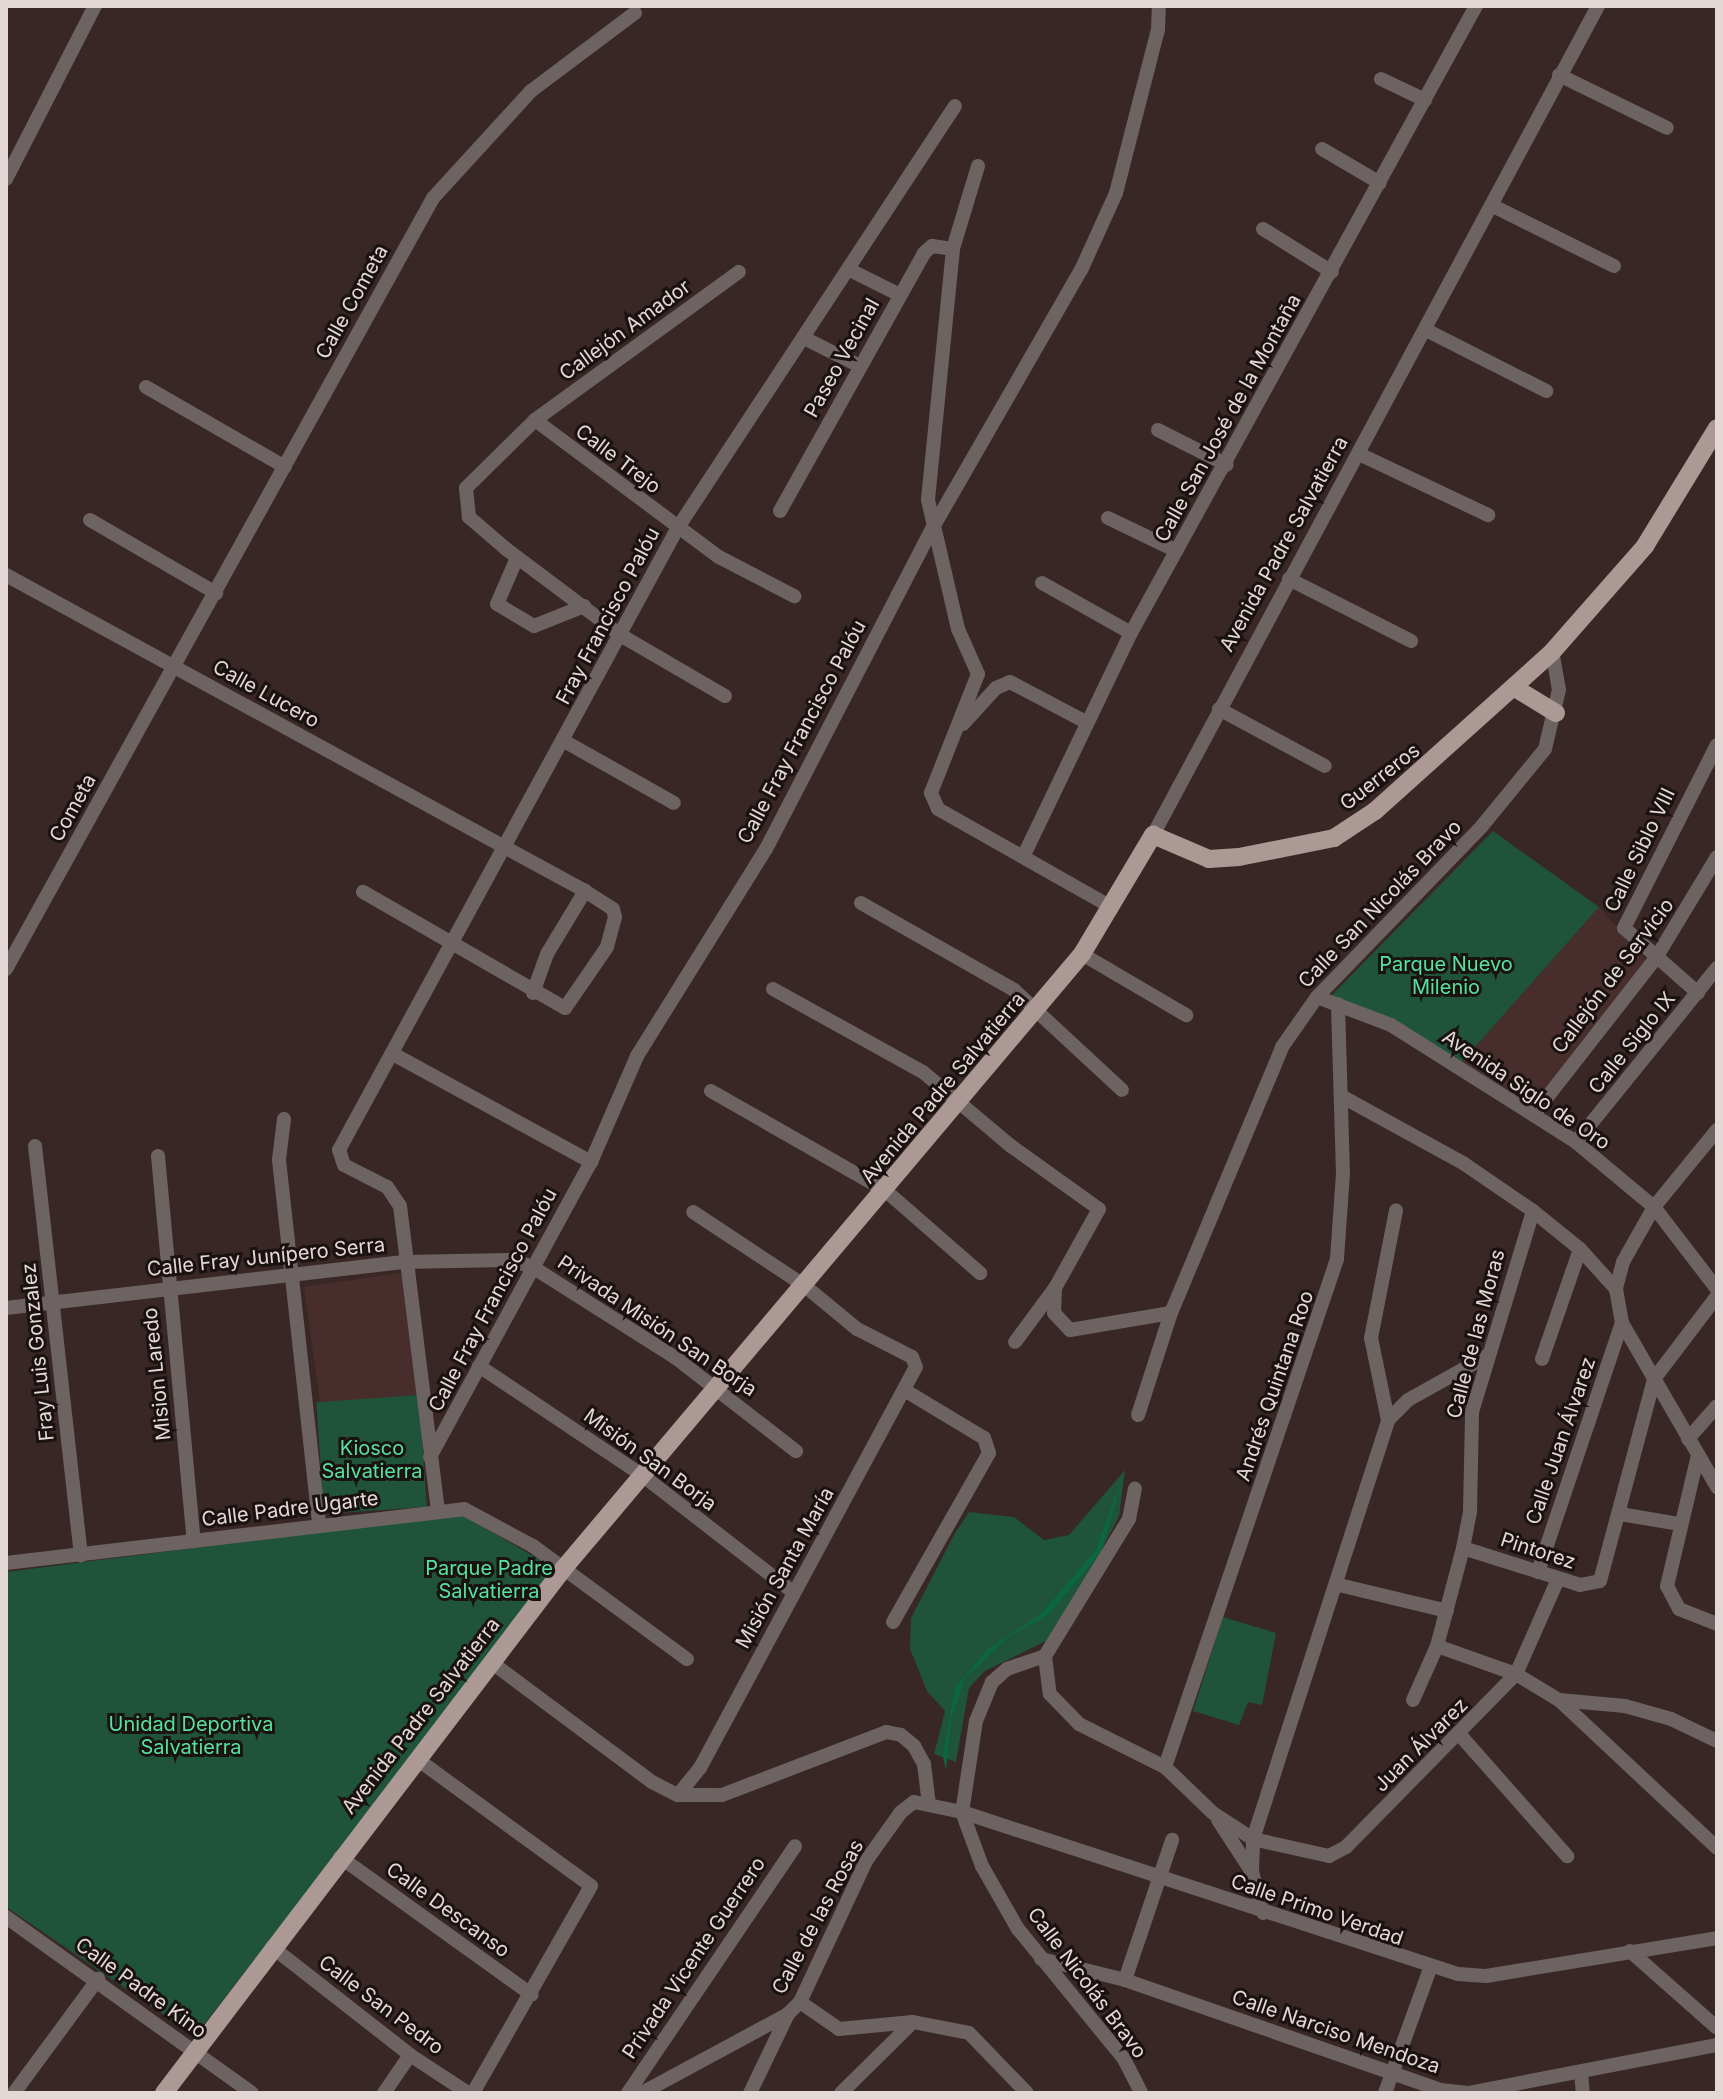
<!DOCTYPE html>
<meta charset="utf-8">
<style>
body{margin:0}
#map{position:relative;width:1723px;height:2099px;overflow:hidden;background:#392725;font-family:Inter,sans-serif}
div>[style]{position:absolute}
[style*='--x']{left:calc(var(--x)*1px);top:calc(var(--y)*1px);width:calc(var(--w)*1px);rotate:calc(var(--a)*1deg)}
.built>*{inset:0;background:#472e2c;transform-origin:0 0}
.green>*{inset:0;background:#1f533a;transform-origin:0 0}
.water>*{inset:0;background:#0b6742}
.minor>*{height:14px;margin:-7px;padding:0 7px;transform-origin:7px;border-radius:7px;background:#6c6362}
.major>*{height:18px;margin:-9px;padding:0 9px;transform-origin:9px;border-radius:9px;background:#ac9996}
span{translate:-50% -50%;white-space:nowrap;text-align:center;line-height:1.15;-webkit-text-stroke:6px #1a1211;paint-order:stroke}
.street-label{font-size:20px;color:#e4d8d6}
.park-label{font-size:20px;color:#55e29f}
.frame{position:absolute;inset:0;border:8px solid #e4d8d6;pointer-events:none}
</style>
<div id="map">
<div class="built">
<i style="clip-path:polygon(1599px 907px,1649px 963px,1535px 1111px,1460px 1064px)"></i>
<i style="left:401px;top:1273px;width:123px;height:98px;rotate:82deg"></i>
</div>
<div class="green">
<i style="clip-path:polygon(1493px 831px,1599px 907px,1460px 1064px,1325px 1002px)"></i>
<i style="left:419px;top:1395px;width:112px;height:103px;rotate:86deg"></i>
<i style="clip-path:polygon(1125px 1470px,1119px 1516px,1058px 1635px,985px 1671px,969px 1688px,956px 1762px,934px 1754px,945px 1711px,927px 1691px,910px 1649px,911px 1618px,955px 1533px,969px 1512px,1014px 1517px,1044px 1540px,1069px 1535px)"></i>
<i style="clip-path:polygon(460px 1514px,558px 1570px,195px 2036px,6px 1907px,6px 1572px)"></i>
<i style="clip-path:polygon(1223px 1617px,1276px 1633px,1262px 1705px,1248px 1702px,1239px 1725px,1193px 1711px)"></i>
</div>
<div class="water">
<i style="clip-path:polygon(1125px 1470px,1101px 1552px,1048px 1615px,1008px 1637px,965px 1678px,951px 1720px,946px 1770px,943px 1756px,955px 1688px,988px 1649px,1041px 1614px,1096px 1550px)"></i>
</div>
<div class="minor">
<i style="--x:1559;--y:75;--w:120;--a:26.1"></i>
<i style="--x:1381;--y:79;--w:49;--a:25.5"></i>
<i style="--x:1322;--y:149;--w:67;--a:30.4"></i>
<i style="--x:978;--y:166;--w:87;--a:106.8"></i>
<i style="--x:953;--y:249;--w:252;--a:95.7"></i>
<i style="--x:928;--y:500;--w:132;--a:76.9"></i>
<i style="--x:958;--y:629;--w:49;--a:66"></i>
<i style="--x:978;--y:674;--w:128;--a:111.6"></i>
<i style="--x:931;--y:793;--w:17;--a:66"></i>
<i style="--x:938;--y:809;--w:199;--a:29.5"></i>
<i style="--x:6;--y:179;--w:195;--a:-62.8"></i>
<i style="--x:1493;--y:206;--w:135;--a:26.4"></i>
<i style="--x:1263;--y:229;--w:81;--a:31.9"></i>
<i style="--x:848;--y:269;--w:58;--a:26.6"></i>
<i style="--x:1426;--y:330;--w:135;--a:26.9"></i>
<i style="--x:804;--y:338;--w:63;--a:26.6"></i>
<i style="--x:146;--y:387;--w:160;--a:29.9"></i>
<i style="--x:535;--y:420;--w:229;--a:36.7"></i>
<i style="--x:719;--y:557;--w:85;--a:27.5"></i>
<i style="--x:1158;--y:430;--w:77;--a:26.9"></i>
<i style="--x:1359;--y:454;--w:143;--a:25.3"></i>
<i style="--x:780;--y:511;--w:295;--a:-60.8"></i>
<i style="--x:924;--y:253;--w:11;--a:-41"></i>
<i style="--x:932;--y:246;--w:21;--a:8"></i>
<i style="--x:1108;--y:518;--w:76;--a:25.6"></i>
<i style="--x:90;--y:520;--w:146;--a:30.1"></i>
<i style="--x:517;--y:558;--w:50;--a:113.5"></i>
<i style="--x:497;--y:604;--w:43;--a:30.7"></i>
<i style="--x:534;--y:626;--w:54;--a:-21.8"></i>
<i style="--x:6;--y:575;--w:660;--a:28.62"></i>
<i style="--x:585;--y:891;--w:33;--a:33"></i>
<i style="--x:613;--y:909;--w:8;--a:76"></i>
<i style="--x:615;--y:917;--w:31;--a:105"></i>
<i style="--x:607;--y:947;--w:74;--a:124.5"></i>
<i style="--x:565;--y:1008;--w:233;--a:-150.1"></i>
<i style="--x:1289;--y:579;--w:137;--a:26.9"></i>
<i style="--x:1042;--y:583;--w:102;--a:29.3"></i>
<i style="--x:725;--y:696;--w:119;--a:-149.8"></i>
<i style="--x:622;--y:636;--w:146;--a:-143.1"></i>
<i style="--x:505;--y:548;--w:48;--a:-139.3"></i>
<i style="--x:469;--y:517;--w:29;--a:-96"></i>
<i style="--x:466;--y:488;--w:97;--a:-44.6"></i>
<i style="--x:535;--y:420;--w:252;--a:-36"></i>
<i style="--x:1219;--y:709;--w:120;--a:28.3"></i>
<i style="--x:963;--y:724;--w:49;--a:-47.5"></i>
<i style="--x:996;--y:688;--w:15;--a:-23"></i>
<i style="--x:1010;--y:682;--w:86;--a:27.8"></i>
<i style="--x:564;--y:741;--w:126;--a:29.4"></i>
<i style="--x:1153;--y:835;--w:941;--a:-61.77"></i>
<i style="--x:1024;--y:855;--w:246;--a:-64.3"></i>
<i style="--x:1131;--y:633;--w:716;--a:-61.18"></i>
<i style="--x:861;--y:903;--w:176;--a:29.6"></i>
<i style="--x:1014;--y:990;--w:147;--a:42.8"></i>
<i style="--x:1082;--y:954;--w:121;--a:30.4"></i>
<i style="--x:6;--y:969;--w:881;--a:-61.02"></i>
<i style="--x:433;--y:198;--w:145;--a:-47.5"></i>
<i style="--x:531;--y:91;--w:130;--a:-36.9"></i>
<i style="--x:773;--y:989;--w:171;--a:29"></i>
<i style="--x:923;--y:1072;--w:115;--a:40.1"></i>
<i style="--x:1011;--y:1146;--w:108;--a:35.6"></i>
<i style="--x:1099;--y:1209;--w:90;--a:119.1"></i>
<i style="--x:1055;--y:1288;--w:67;--a:126.5"></i>
<i style="--x:533;--y:993;--w:41;--a:-70.3"></i>
<i style="--x:547;--y:954;--w:74;--a:-58.9"></i>
<i style="--x:1698;--y:993;--w:98;--a:-138.7"></i>
<i style="--x:1624;--y:928;--w:205;--a:-63.1"></i>
<i style="--x:1317;--y:997;--w:79;--a:20.7"></i>
<i style="--x:1391;--y:1025;--w:219;--a:32.3"></i>
<i style="--x:1576;--y:1142;--w:102;--a:39.8"></i>
<i style="--x:1654;--y:1207;--w:103;--a:52.5"></i>
<i style="--x:393;--y:1054;--w:226;--a:28.6"></i>
<i style="--x:711;--y:1091;--w:202;--a:29.7"></i>
<i style="--x:886;--y:1191;--w:125;--a:41.1"></i>
<i style="--x:1341;--y:1096;--w:139;--a:28.8"></i>
<i style="--x:1463;--y:1163;--w:85;--a:34.4"></i>
<i style="--x:1533;--y:1211;--w:60;--a:39"></i>
<i style="--x:1580;--y:1249;--w:54;--a:48"></i>
<i style="--x:1534;--y:1114;--w:198;--a:-52"></i>
<i style="--x:1656;--y:958;--w:118;--a:-58.9"></i>
<i style="--x:284;--y:1119;--w:41;--a:97"></i>
<i style="--x:279;--y:1160;--w:367;--a:83.7"></i>
<i style="--x:1717;--y:1130;--w:99;--a:129.3"></i>
<i style="--x:1654;--y:1207;--w:63;--a:119.4"></i>
<i style="--x:1623;--y:1262;--w:28;--a:105"></i>
<i style="--x:1616;--y:1289;--w:35;--a:80"></i>
<i style="--x:1622;--y:1323;--w:190;--a:59.9"></i>
<i style="--x:1576;--y:1142;--w:224;--a:-51"></i>
<i style="--x:35;--y:1146;--w:412;--a:83.6"></i>
<i style="--x:158;--y:1156;--w:387;--a:84.7"></i>
<i style="--x:1055;--y:1288;--w:25;--a:92"></i>
<i style="--x:1054;--y:1313;--w:23;--a:47"></i>
<i style="--x:1070;--y:1330;--w:102;--a:-9.6"></i>
<i style="--x:6;--y:1308;--w:402;--a:-6.6"></i>
<i style="--x:405;--y:1262;--w:102;--a:-1.1"></i>
<i style="--x:507;--y:1260;--w:25;--a:14"></i>
<i style="--x:531;--y:1266;--w:172;--a:32.4"></i>
<i style="--x:676;--y:1358;--w:152;--a:37.8"></i>
<i style="--x:1542;--y:1359;--w:116;--a:-70.9"></i>
<i style="--x:479;--y:1366;--w:196;--a:33.8"></i>
<i style="--x:642;--y:1475;--w:191;--a:37.8"></i>
<i style="--x:1138;--y:1415;--w:107;--a:-72.1"></i>
<i style="--x:1171;--y:1313;--w:288;--a:-67.3"></i>
<i style="--x:1282;--y:1047;--w:61;--a:-55"></i>
<i style="--x:1317;--y:997;--w:238;--a:-46"></i>
<i style="--x:1482;--y:826;--w:99;--a:-50.7"></i>
<i style="--x:1545;--y:749;--w:61;--a:-76.7"></i>
<i style="--x:1559;--y:690;--w:39;--a:-100"></i>
<i style="--x:1388;--y:1420;--w:84;--a:-101.7"></i>
<i style="--x:1371;--y:1338;--w:130;--a:-78.9"></i>
<i style="--x:1688;--y:1439;--w:44;--a:-48.7"></i>
<i style="--x:1698;--y:1455;--w:135;--a:103.3"></i>
<i style="--x:1667;--y:1586;--w:26;--a:62"></i>
<i style="--x:1679;--y:1609;--w:41;--a:21.5"></i>
<i style="--x:430;--y:1457;--w:336;--a:-61.4"></i>
<i style="--x:591;--y:1162;--w:116;--a:-66.5"></i>
<i style="--x:637;--y:1056;--w:244;--a:-58.1"></i>
<i style="--x:766;--y:849;--w:360;--a:-62.6"></i>
<i style="--x:932;--y:529;--w:301;--a:-60.1"></i>
<i style="--x:1082;--y:268;--w:82;--a:-65.6"></i>
<i style="--x:1116;--y:193;--w:168;--a:-75.6"></i>
<i style="--x:1158;--y:30;--w:24;--a:-88"></i>
<i style="--x:438;--y:1511;--w:307;--a:-97.1"></i>
<i style="--x:400;--y:1206;--w:23;--a:-124"></i>
<i style="--x:387;--y:1187;--w:48;--a:-152.9"></i>
<i style="--x:344;--y:1165;--w:16;--a:-108"></i>
<i style="--x:339;--y:1150;--w:707;--a:-61.44"></i>
<i style="--x:677;--y:529;--w:506;--a:-56.69"></i>
<i style="--x:1620;--y:1514;--w:61;--a:9.5"></i>
<i style="--x:1463;--y:1548;--w:123;--a:17.5"></i>
<i style="--x:1580;--y:1585;--w:20;--a:-11"></i>
<i style="--x:1600;--y:1581;--w:209;--a:-75"></i>
<i style="--x:1654;--y:1379;--w:104;--a:-52.8"></i>
<i style="--x:6;--y:1563;--w:461;--a:-6.7"></i>
<i style="--x:464;--y:1509;--w:78;--a:28.2"></i>
<i style="--x:533;--y:1546;--w:191;--a:36.3"></i>
<i style="--x:1538;--y:1572;--w:263;--a:-71.4"></i>
<i style="--x:1339;--y:1585;--w:111;--a:13.5"></i>
<i style="--x:893;--y:1622;--w:194;--a:-60.4"></i>
<i style="--x:989;--y:1453;--w:16;--a:-108"></i>
<i style="--x:984;--y:1438;--w:93;--a:-149"></i>
<i style="--x:1437;--y:1646;--w:84;--a:19.5"></i>
<i style="--x:1516;--y:1674;--w:50;--a:31.2"></i>
<i style="--x:1559;--y:1700;--w:216;--a:43.1"></i>
<i style="--x:1045;--y:1656;--w:38;--a:83"></i>
<i style="--x:1050;--y:1694;--w:42;--a:46"></i>
<i style="--x:1079;--y:1724;--w:96;--a:26.6"></i>
<i style="--x:1165;--y:1767;--w:66;--a:43.8"></i>
<i style="--x:1213;--y:1813;--w:48;--a:33"></i>
<i style="--x:1253;--y:1839;--w:78;--a:12.6"></i>
<i style="--x:1329;--y:1856;--w:19;--a:-28"></i>
<i style="--x:1346;--y:1847;--w:243;--a:-45.5"></i>
<i style="--x:1516;--y:1674;--w:104;--a:-66.1"></i>
<i style="--x:1045;--y:1656;--w:40;--a:161.1"></i>
<i style="--x:1007;--y:1669;--w:20;--a:139"></i>
<i style="--x:992;--y:1682;--w:42;--a:112.3"></i>
<i style="--x:976;--y:1721;--w:92;--a:98.7"></i>
<i style="--x:962;--y:1812;--w:58;--a:69.7"></i>
<i style="--x:982;--y:1866;--w:73;--a:60.3"></i>
<i style="--x:1018;--y:1929;--w:168;--a:50.8"></i>
<i style="--x:1124;--y:2059;--w:38;--a:63"></i>
<i style="--x:1045;--y:1656;--w:161;--a:-58.5"></i>
<i style="--x:1129;--y:1519;--w:31;--a:-79"></i>
<i style="--x:491;--y:1662;--w:201;--a:36.7"></i>
<i style="--x:652;--y:1782;--w:29;--a:27"></i>
<i style="--x:678;--y:1795;--w:44;--a:0"></i>
<i style="--x:722;--y:1795;--w:176;--a:-21"></i>
<i style="--x:886;--y:1732;--w:15;--a:11"></i>
<i style="--x:901;--y:1735;--w:17;--a:40"></i>
<i style="--x:914;--y:1746;--w:21;--a:61"></i>
<i style="--x:924;--y:1764;--w:41;--a:83"></i>
<i style="--x:1413;--y:1700;--w:59;--a:-66"></i>
<i style="--x:1437;--y:1646;--w:101;--a:-75.1"></i>
<i style="--x:1463;--y:1548;--w:38;--a:-79"></i>
<i style="--x:1470;--y:1511;--w:99;--a:-88.8"></i>
<i style="--x:1472;--y:1412;--w:210;--a:-73.1"></i>
<i style="--x:1559;--y:1700;--w:66;--a:5.2"></i>
<i style="--x:1625;--y:1706;--w:48;--a:15.8"></i>
<i style="--x:1671;--y:1719;--w:51;--a:25.6"></i>
<i style="--x:1460;--y:1735;--w:162;--a:48.5"></i>
<i style="--x:417;--y:1759;--w:215;--a:36.1"></i>
<i style="--x:591;--y:1886;--w:238;--a:119.7"></i>
<i style="--x:1165;--y:1767;--w:536;--a:-71.29"></i>
<i style="--x:1337;--y:1259;--w:85;--a:-86"></i>
<i style="--x:1343;--y:1174;--w:170;--a:-91.7"></i>
<i style="--x:678;--y:1795;--w:35;--a:-51"></i>
<i style="--x:700;--y:1768;--w:455;--a:-61.7"></i>
<i style="--x:916;--y:1367;--w:11;--a:-112"></i>
<i style="--x:912;--y:1357;--w:62;--a:-153"></i>
<i style="--x:857;--y:1329;--w:67;--a:-140.4"></i>
<i style="--x:805;--y:1286;--w:134;--a:-146.5"></i>
<i style="--x:1218;--y:1820;--w:62;--a:56.8"></i>
<i style="--x:340;--y:1857;--w:236;--a:35.7"></i>
<i style="--x:1263;--y:1913;--w:42;--a:-105"></i>
<i style="--x:1252;--y:1872;--w:33;--a:-88"></i>
<i style="--x:1253;--y:1839;--w:440;--a:-72.1"></i>
<i style="--x:1388;--y:1420;--w:28;--a:-45"></i>
<i style="--x:1408;--y:1400;--w:90;--a:-29.1"></i>
<i style="--x:6;--y:1917;--w:302;--a:35.6"></i>
<i style="--x:272;--y:1947;--w:175;--a:38"></i>
<i style="--x:410;--y:2055;--w:69;--a:33.2"></i>
<i style="--x:1630;--y:1951;--w:116;--a:41.5"></i>
<i style="--x:1041;--y:1959;--w:87;--a:14"></i>
<i style="--x:1125;--y:1980;--w:334;--a:19.2"></i>
<i style="--x:1440;--y:2090;--w:28;--a:6"></i>
<i style="--x:1468;--y:2093;--w:254;--a:-10.9"></i>
<i style="--x:1125;--y:1980;--w:148;--a:-71.4"></i>
<i style="--x:800;--y:2002;--w:47;--a:34.7"></i>
<i style="--x:839;--y:2029;--w:74;--a:-5.4"></i>
<i style="--x:913;--y:2022;--w:57;--a:11.1"></i>
<i style="--x:969;--y:2033;--w:83;--a:46"></i>
<i style="--x:1581;--y:2072;--w:21;--a:85"></i>
<i style="--x:14;--y:2093;--w:142;--a:-53.6"></i>
<i style="--x:384;--y:2093;--w:46;--a:-55.6"></i>
<i style="--x:628;--y:2093;--w:298;--a:-55.9"></i>
<i style="--x:642;--y:2093;--w:166;--a:-28.4"></i>
<i style="--x:788;--y:2014;--w:17;--a:-45"></i>
<i style="--x:800;--y:2002;--w:156;--a:-64.9"></i>
<i style="--x:866;--y:1861;--w:60;--a:-54.5"></i>
<i style="--x:901;--y:1812;--w:16;--a:-38"></i>
<i style="--x:914;--y:1802;--w:49;--a:11.8"></i>
<i style="--x:962;--y:1812;--w:522;--a:18.09"></i>
<i style="--x:1458;--y:1974;--w:28;--a:4"></i>
<i style="--x:1486;--y:1976;--w:234;--a:-9.3"></i>
<i style="--x:750;--y:2093;--w:88;--a:-64.3"></i>
<i style="--x:841;--y:2093;--w:101;--a:-44.6"></i>
<i style="--x:1385;--y:2093;--w:132;--a:-70.1"></i>
</div>
<div class="major">
<i style="--x:1515;--y:688;--w:48;--a:31.4"></i>
<i style="--x:164;--y:2093;--w:660;--a:-52.7"></i>
<i style="--x:564;--y:1568;--w:803;--a:-49.85"></i>
<i style="--x:1082;--y:954;--w:139;--a:-59.2"></i>
<i style="--x:1153;--y:835;--w:61;--a:23.2"></i>
<i style="--x:1209;--y:859;--w:30;--a:-4"></i>
<i style="--x:1239;--y:857;--w:97;--a:-11.3"></i>
<i style="--x:1334;--y:838;--w:49;--a:-33.4"></i>
<i style="--x:1375;--y:811;--w:238;--a:-41.9"></i>
<i style="--x:1552;--y:652;--w:141;--a:-48.7"></i>
<i style="--x:1645;--y:546;--w:138;--a:-58.6"></i>
</div>
<div class="street-label">
<span style="left:352px;top:302px;rotate:-61deg">Calle Cometa</span>
<span style="left:625px;top:330px;rotate:-36deg">Callejón Amador</span>
<span style="left:842px;top:358px;rotate:-61deg">Paseo Vecinal</span>
<span style="left:1228px;top:418px;rotate:-61deg">Calle San José de la Montaña</span>
<span style="left:618px;top:459px;rotate:37deg">Calle Trejo</span>
<span style="left:1284px;top:544px;rotate:-61deg">Avenida Padre Salvatierra</span>
<span style="left:608px;top:616px;rotate:-62deg">Fray Francisco Palóu</span>
<span style="left:266px;top:694px;rotate:29deg">Calle Lucero</span>
<span style="left:802px;top:732px;rotate:-62deg">Calle Fray Francisco Palóu</span>
<span style="left:1380px;top:777px;rotate:-38deg">Guerreros</span>
<span style="left:73px;top:808px;rotate:-61deg">Cometa</span>
<span style="left:1640px;top:850px;rotate:-64deg">Calle Siblo VIII</span>
<span style="left:1380px;top:904px;rotate:-46deg">Calle San Nicolás Bravo</span>
<span style="left:1613px;top:976px;rotate:-53deg">Callejón de Servicio</span>
<span style="left:1632px;top:1043px;rotate:-51deg">Calle Siglo IX</span>
<span style="left:943px;top:1088px;rotate:-50deg">Avenida Padre Salvatierra</span>
<span style="left:1526px;top:1090px;rotate:34deg">Avenida Siglo de Oro</span>
<span style="left:266px;top:1257px;rotate:-6deg">Calle Fray Junípero Serra</span>
<span style="left:493px;top:1300px;rotate:-62deg">Calle Fray Francisco Palóu</span>
<span style="left:657px;top:1326px;rotate:34deg">Privada Misión San Borja</span>
<span style="left:1476px;top:1334px;rotate:-75deg">Calle de las Moras</span>
<span style="left:38px;top:1352px;rotate:-96deg">Fray Luis Gonzalez</span>
<span style="left:157px;top:1374px;rotate:-96deg">Mision Laredo</span>
<span style="left:1275px;top:1386px;rotate:-71deg">Andrés Quintana Roo</span>
<span style="left:1561px;top:1441px;rotate:-71deg">Calle Juan Álvarez</span>
<span style="left:650px;top:1460px;rotate:36deg">Misión San Borja</span>
<span style="left:290px;top:1509px;rotate:-7deg">Calle Padre Ugarte</span>
<span style="left:1538px;top:1551px;rotate:18deg">Pintorez</span>
<span style="left:785px;top:1568px;rotate:-61deg">Misión Santa María</span>
<span style="left:421px;top:1716px;rotate:-52deg">Avenida Padre Salvatierra</span>
<span style="left:1421px;top:1745px;rotate:-45deg">Juan Álvarez</span>
<span style="left:448px;top:1910px;rotate:36deg">Calle Descanso</span>
<span style="left:1317px;top:1910px;rotate:19deg">Calle Primo Verdad</span>
<span style="left:818px;top:1917px;rotate:-62deg">Calle de las Rosas</span>
<span style="left:694px;top:1958px;rotate:-56deg">Privada Vicente Guerrero</span>
<span style="left:1087px;top:1983px;rotate:53deg">Calle Nicolás Bravo</span>
<span style="left:141px;top:1988px;rotate:36deg">Calle Padre Kino</span>
<span style="left:381px;top:2005px;rotate:37deg">Calle San Pedro</span>
<span style="left:1336px;top:2032px;rotate:19deg">Calle Narciso Mendoza</span>
</div>
<div class="park-label">
<span style="left:1446px;top:976px">Parque Nuevo<br>Milenio</span>
<span style="left:372px;top:1460px">Kiosco<br>Salvatierra</span>
<span style="left:489px;top:1580px">Parque Padre<br>Salvatierra</span>
<span style="left:191px;top:1736px">Unidad Deportiva<br>Salvatierra</span>
</div>
<div class="frame"></div>
</div>
